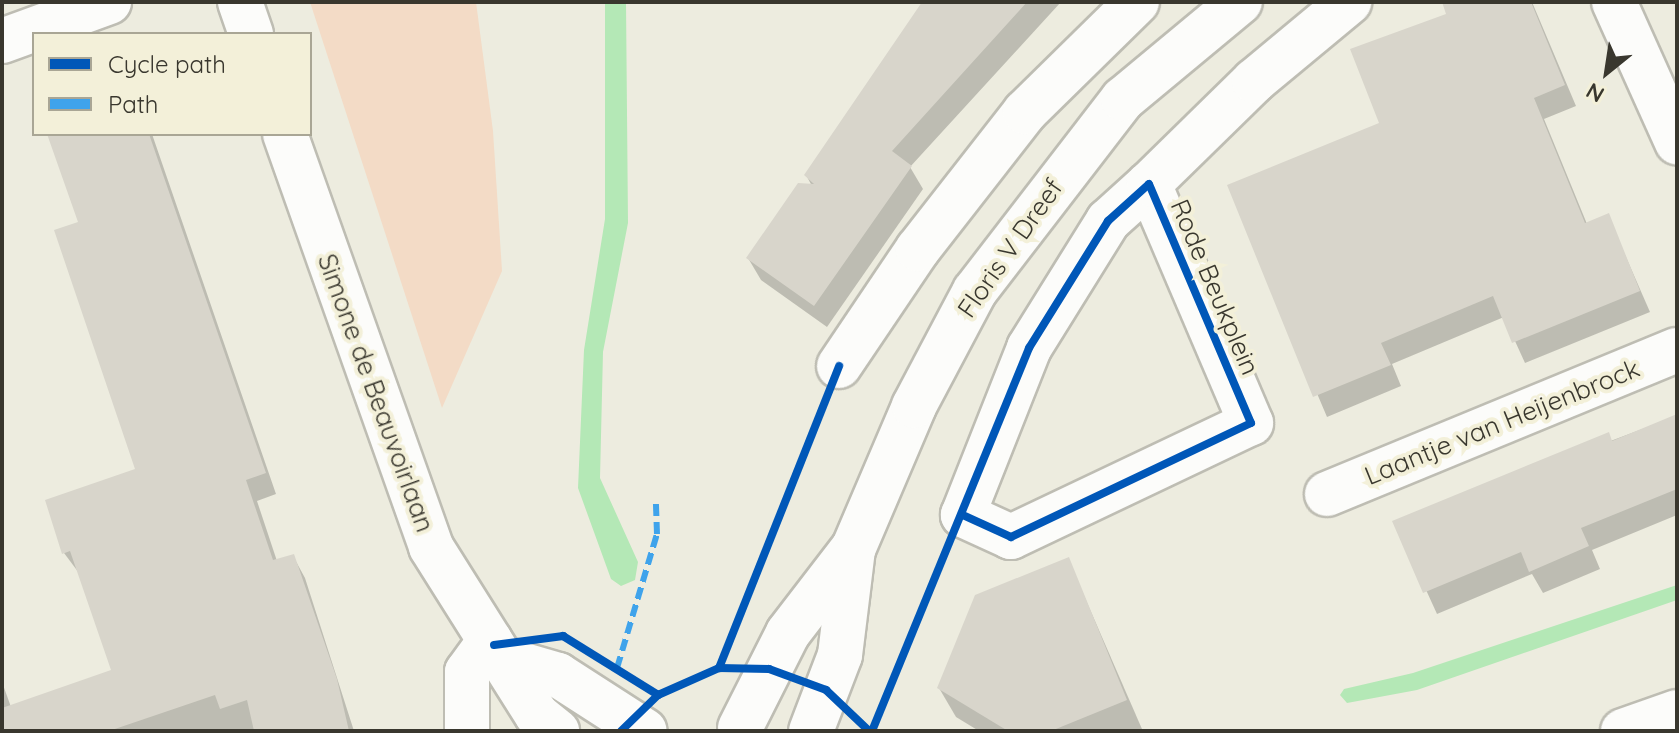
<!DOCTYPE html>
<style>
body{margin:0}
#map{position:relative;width:1679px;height:733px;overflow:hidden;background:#edecdf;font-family:Quicksand,sans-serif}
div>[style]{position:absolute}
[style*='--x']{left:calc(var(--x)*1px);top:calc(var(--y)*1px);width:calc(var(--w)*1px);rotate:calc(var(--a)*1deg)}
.green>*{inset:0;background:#f3dbc6}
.water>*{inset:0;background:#b4e8b6}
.shadow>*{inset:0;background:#0003}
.building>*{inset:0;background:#d8d5cb}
.roads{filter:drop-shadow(2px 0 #bebdb3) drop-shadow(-2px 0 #bebdb3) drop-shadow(0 2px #bebdb3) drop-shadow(0 -2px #bebdb3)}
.minor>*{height:44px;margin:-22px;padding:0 22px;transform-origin:22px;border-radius:22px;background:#fcfcfa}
.tertiary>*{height:44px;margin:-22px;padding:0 22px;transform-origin:22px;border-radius:22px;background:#fcfcfa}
.quiet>*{height:6px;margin-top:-3px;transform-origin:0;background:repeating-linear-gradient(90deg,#3fa3eb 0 12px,transparent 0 18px)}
.cycleway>*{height:8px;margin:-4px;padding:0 4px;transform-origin:4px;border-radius:4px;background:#0057b8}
span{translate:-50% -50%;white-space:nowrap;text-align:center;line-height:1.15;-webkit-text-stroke:8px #f3f0d9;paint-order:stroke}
.street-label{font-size:26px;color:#39372e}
.frame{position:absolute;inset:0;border:4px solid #39372e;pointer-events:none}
.legend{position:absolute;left:32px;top:32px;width:280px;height:104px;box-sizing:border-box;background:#f3f0d9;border:2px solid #a9a695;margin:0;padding:10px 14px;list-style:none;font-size:24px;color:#39372e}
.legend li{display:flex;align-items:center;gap:16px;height:40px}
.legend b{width:40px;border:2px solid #a9a695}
.north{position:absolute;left:1567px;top:32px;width:80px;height:80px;-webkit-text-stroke:6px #f3f0d9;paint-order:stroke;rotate:210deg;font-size:22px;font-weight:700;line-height:32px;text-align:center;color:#39372e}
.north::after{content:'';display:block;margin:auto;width:28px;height:36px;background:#39372e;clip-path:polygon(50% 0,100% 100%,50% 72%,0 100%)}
</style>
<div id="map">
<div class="green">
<i style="clip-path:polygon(310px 2px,476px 2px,493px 131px,502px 271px,442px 408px)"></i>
</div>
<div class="water">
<i style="clip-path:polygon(605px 2px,626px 2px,628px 223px,603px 352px,600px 478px,638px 562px,635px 580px,621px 586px,611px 579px,578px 488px,584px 350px,605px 219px)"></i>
<i style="clip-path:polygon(1677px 585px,1677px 600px,1417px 690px,1347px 703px,1340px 695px,1344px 689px,1413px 673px)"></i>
</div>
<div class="shadow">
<i style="clip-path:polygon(925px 2px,1061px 2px,910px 167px,923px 189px,827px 327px,761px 280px,748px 258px,812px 186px,806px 175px)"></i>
<i style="clip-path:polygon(1444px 2px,1532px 2px,1576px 106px,1544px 119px,1587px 224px,1608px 216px,1650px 312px,1525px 363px,1504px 317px,1392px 364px,1401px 386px,1327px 417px,1229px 186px,1382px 124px,1449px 15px)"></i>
<i style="clip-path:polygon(49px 134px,152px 134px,276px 494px,257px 501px,277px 561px,293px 556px,305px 578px,354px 731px,2px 731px,2px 682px,11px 707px,114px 671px,79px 573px,64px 553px,137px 470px,80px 224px)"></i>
<i style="clip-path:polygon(1677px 416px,1677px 515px,1592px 550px,1600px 569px,1543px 593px,1532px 574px,1437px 614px,1395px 522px)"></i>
<i style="clip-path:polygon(1068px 559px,1142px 729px,979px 731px,956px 717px,939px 688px)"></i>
</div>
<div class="building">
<i style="clip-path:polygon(922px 2px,1027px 2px,892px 151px,912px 166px,814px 306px,746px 258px,798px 183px,814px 184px,804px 175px)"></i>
<i style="clip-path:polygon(1442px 2px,1531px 2px,1565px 85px,1534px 98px,1585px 223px,1609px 213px,1640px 291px,1512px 343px,1493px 296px,1381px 343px,1391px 365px,1313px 397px,1227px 185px,1379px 123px,1350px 49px,1446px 14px)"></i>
<i style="clip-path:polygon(47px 134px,149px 134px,266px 473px,246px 480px,273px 560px,294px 554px,337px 679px,349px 731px,254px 731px,247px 700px,220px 709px,215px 695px,109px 731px,2px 731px,2px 708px,111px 670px,70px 551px,62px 554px,45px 500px,135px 469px,54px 230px,78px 222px)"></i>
<i style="clip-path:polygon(1677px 414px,1677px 489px,1581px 528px,1589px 546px,1529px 572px,1521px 552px,1423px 593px,1392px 521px,1609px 432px,1612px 441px)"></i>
<i style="clip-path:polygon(1069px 557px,1127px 700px,1051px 731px,1008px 731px,937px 688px,975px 595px)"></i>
</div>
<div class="roads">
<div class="minor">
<i style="--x:240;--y:2;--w:34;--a:71"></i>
<i style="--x:1614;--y:2;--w:154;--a:65.8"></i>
<i style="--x:2;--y:41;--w:114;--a:-20"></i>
<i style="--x:285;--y:134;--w:438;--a:70.5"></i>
<i style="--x:431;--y:547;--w:199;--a:57.8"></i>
<i style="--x:537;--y:715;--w:26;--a:39"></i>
<i style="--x:1149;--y:184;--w:260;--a:66.9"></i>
<i style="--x:1251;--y:423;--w:266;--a:154.6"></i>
<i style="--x:1011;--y:537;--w:53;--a:-155.4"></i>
<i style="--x:963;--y:515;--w:180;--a:-68.4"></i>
<i style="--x:1029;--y:348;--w:150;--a:-58.1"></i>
<i style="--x:1108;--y:221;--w:55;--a:-42.1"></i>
<i style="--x:1149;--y:184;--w:147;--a:-44.4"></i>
<i style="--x:1254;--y:81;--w:124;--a:-39.7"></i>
<i style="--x:839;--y:366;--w:141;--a:-56"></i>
<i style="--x:918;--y:249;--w:174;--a:-52"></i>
<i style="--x:1025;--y:112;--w:157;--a:-44.5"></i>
<i style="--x:1327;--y:494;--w:378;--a:-22.4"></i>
<i style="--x:507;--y:660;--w:53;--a:16.4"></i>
<i style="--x:558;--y:675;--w:103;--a:32.8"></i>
<i style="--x:467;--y:731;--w:59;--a:-90"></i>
<i style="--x:467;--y:672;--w:39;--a:-54"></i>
</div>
<div class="tertiary">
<i style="--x:740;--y:728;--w:106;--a:-63.2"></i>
<i style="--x:788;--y:633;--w:108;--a:-52.5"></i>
<i style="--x:854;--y:547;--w:153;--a:-66.9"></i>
<i style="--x:914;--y:406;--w:130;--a:-62.1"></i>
<i style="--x:975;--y:291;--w:242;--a:-52.4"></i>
<i style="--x:1123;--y:99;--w:152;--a:-39.7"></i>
<i style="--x:811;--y:731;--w:81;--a:-69.1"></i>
<i style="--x:840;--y:655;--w:107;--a:-83"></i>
<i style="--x:1623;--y:731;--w:57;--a:-19.4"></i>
</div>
</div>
<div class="quiet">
<i style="--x:617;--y:668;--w:140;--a:-73.4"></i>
<i style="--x:657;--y:534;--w:36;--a:-92"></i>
</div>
<div class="cycleway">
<i style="--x:494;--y:645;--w:70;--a:-7.4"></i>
<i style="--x:563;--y:636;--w:112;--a:31.8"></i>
<i style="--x:719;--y:668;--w:325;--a:-68.3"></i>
<i style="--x:621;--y:731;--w:52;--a:-44.2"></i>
<i style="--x:658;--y:695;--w:67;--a:-23.9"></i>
<i style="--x:719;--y:668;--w:50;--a:1.1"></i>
<i style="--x:769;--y:669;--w:61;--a:20.2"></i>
<i style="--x:826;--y:690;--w:59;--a:43.6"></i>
<i style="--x:872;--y:731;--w:414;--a:-67.7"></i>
<i style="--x:1029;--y:348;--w:150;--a:-58.1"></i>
<i style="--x:1108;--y:221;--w:55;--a:-42.1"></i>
<i style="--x:1149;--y:184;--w:260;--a:66.9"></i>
<i style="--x:1251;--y:423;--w:266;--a:154.6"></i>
<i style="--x:1011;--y:537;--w:53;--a:-155.4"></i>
</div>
<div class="street-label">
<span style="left:1010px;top:248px;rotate:-55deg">Floris V Dreef</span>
<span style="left:1215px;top:287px;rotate:67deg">Rode Beukplein</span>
<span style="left:376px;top:393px;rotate:70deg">Simone de Beauvoirlaan</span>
<span style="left:1502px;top:422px;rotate:-22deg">Laantje van Heijenbrock</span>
</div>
<div class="frame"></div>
<ul class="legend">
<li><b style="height:10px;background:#0057b8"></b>Cycle path</li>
<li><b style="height:10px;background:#3fa3eb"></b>Path</li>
</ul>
<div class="north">N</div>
</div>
